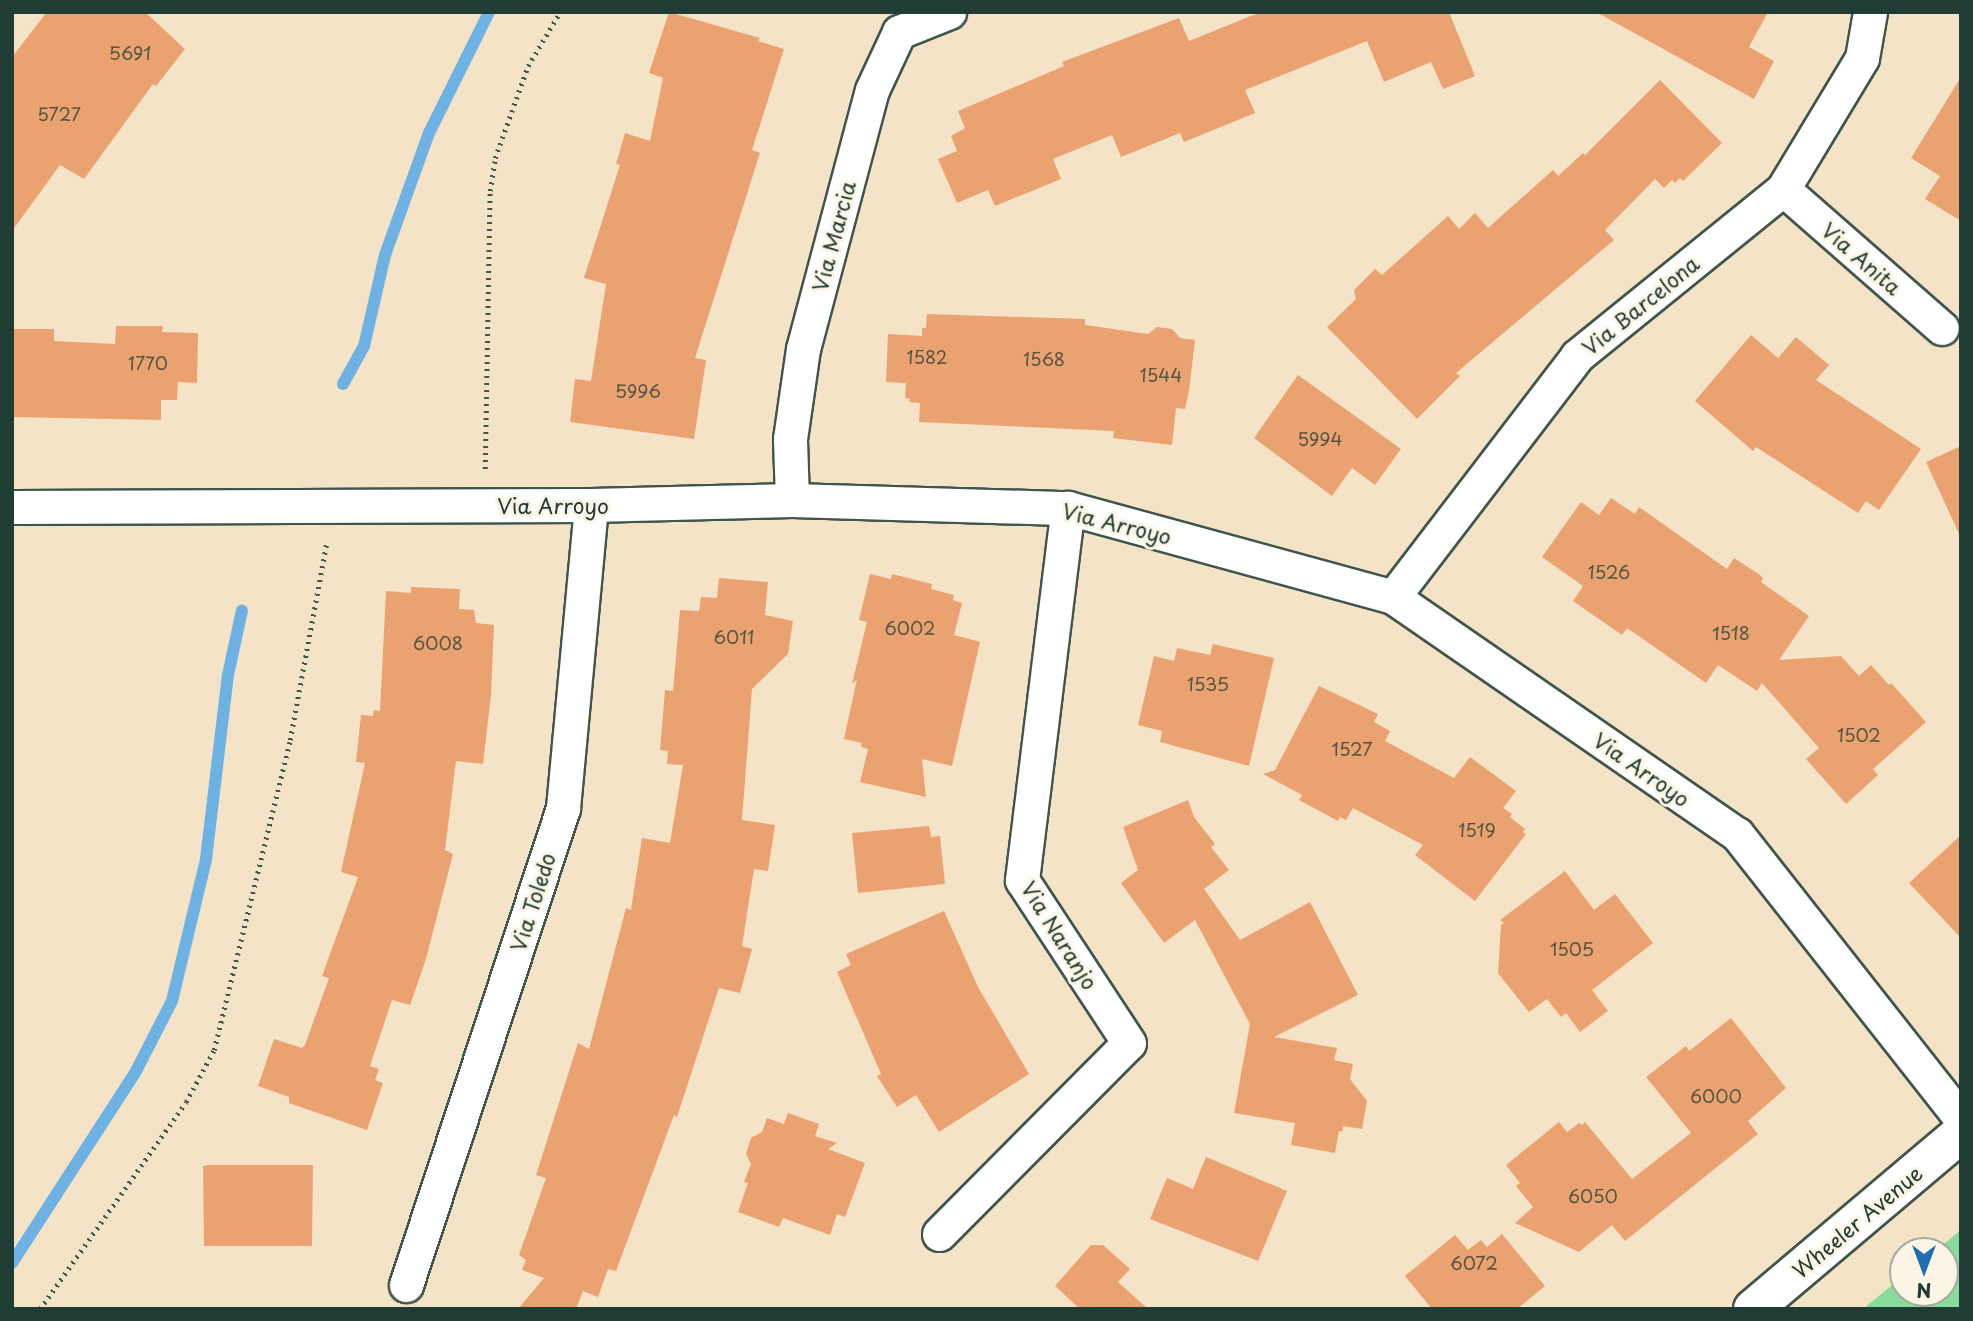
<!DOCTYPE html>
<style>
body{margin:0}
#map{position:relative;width:1973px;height:1321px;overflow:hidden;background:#f5e3c8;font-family:"Playpen Sans",sans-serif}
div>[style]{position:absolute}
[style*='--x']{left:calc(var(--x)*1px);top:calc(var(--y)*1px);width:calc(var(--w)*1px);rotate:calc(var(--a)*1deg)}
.green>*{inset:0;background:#8adb9b}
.stream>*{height:12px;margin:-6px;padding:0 6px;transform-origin:6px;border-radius:6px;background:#6eb1e3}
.building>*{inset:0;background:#eba271}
.path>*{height:4.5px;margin-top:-2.25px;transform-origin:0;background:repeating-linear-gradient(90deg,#3f564a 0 2px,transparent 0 7px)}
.roads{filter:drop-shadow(2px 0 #3f564a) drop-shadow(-2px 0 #3f564a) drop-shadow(0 2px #3f564a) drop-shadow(0 -2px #3f564a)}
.street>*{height:33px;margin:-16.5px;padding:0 16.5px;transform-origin:16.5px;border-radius:16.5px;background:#fff}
.secondary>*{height:38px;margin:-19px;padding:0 19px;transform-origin:19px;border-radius:19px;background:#fff}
span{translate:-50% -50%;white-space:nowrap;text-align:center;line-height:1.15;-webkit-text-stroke:6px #fcf5e5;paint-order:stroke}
.number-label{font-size:18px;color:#525643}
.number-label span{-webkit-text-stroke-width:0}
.street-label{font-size:21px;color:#1f3d34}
.frame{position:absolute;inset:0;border:14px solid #1f3d34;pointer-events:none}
.north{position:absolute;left:1889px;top:1237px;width:70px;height:70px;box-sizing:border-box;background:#fcf5e5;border:2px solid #a4ab9e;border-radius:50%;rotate:180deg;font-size:19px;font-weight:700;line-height:28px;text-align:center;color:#1f3d34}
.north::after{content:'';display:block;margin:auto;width:24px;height:32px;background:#1f6fb2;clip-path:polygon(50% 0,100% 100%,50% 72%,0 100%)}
</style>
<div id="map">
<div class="green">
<i style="clip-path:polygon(1961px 1230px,1961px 1309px,1863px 1309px,1903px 1276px,1903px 1293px,1945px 1293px,1945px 1251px,1935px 1251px)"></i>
</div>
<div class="stream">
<i style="--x:343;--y:384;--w:43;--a:-61.1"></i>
<i style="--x:364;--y:346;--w:93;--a:-77"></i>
<i style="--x:385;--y:255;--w:130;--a:-70.2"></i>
<i style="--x:429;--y:133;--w:135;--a:-63.6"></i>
<i style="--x:12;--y:1263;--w:226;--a:-57.1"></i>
<i style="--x:135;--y:1073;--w:81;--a:-62.8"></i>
<i style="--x:172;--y:1001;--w:146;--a:-76.5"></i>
<i style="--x:206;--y:859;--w:185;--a:-83.2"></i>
<i style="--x:228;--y:675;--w:66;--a:-77.8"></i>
</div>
<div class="building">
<i style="clip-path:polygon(47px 12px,145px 12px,185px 49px,156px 86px,153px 84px,84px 179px,60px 165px,12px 231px,12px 57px)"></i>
<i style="clip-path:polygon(669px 12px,760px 38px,758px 41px,784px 49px,752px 150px,760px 153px,695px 358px,706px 360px,694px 439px,570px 422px,575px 379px,591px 381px,606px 284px,584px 278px,620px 165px,616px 164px,625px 133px,650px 141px,663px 78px,649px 73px)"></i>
<i style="clip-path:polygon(1261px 12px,1449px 12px,1475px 76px,1443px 89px,1431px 62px,1384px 82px,1367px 41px,1245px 90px,1255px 113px,1184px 142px,1180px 133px,1121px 157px,1112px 135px,1053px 159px,1061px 179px,995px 206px,988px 190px,957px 203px,938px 159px,957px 151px,951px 136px,965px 128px,958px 111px,1064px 66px,1062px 62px,1179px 18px,1189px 41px)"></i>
<i style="clip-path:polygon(1596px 12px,1768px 12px,1749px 47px,1774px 61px,1754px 99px)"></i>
<i style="clip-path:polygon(1961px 77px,1961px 221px,1925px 199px,1940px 176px,1911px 158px)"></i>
<i style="clip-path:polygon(1660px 80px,1722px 143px,1683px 181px,1680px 178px,1675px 183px,1672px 180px,1664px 188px,1655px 179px,1605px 230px,1614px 240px,1456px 373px,1460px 376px,1417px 419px,1327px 327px,1356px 299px,1354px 290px,1375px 269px,1382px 275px,1448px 216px,1459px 229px,1475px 213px,1488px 228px,1553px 170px,1558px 176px,1583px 153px,1585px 155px)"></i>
<i style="clip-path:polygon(927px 314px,1085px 319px,1085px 325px,1148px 334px,1157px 327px,1172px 329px,1180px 338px,1195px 340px,1189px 391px,1185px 409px,1176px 408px,1172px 445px,1113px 438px,1114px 431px,919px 422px,920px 403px,909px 402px,910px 399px,905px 398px,906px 383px,886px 382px,888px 334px,922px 336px,922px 328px,926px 328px)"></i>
<i style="clip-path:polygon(116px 326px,163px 326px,162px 332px,198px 333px,197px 383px,178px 382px,177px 400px,161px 400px,161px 420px,12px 417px,12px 329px,54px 329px,54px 341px,115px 344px)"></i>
<i style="clip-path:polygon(1751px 335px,1778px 358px,1796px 337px,1829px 365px,1816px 380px,1921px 449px,1879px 510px,1866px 501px,1858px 513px,1756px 447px,1753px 451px,1695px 401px)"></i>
<i style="clip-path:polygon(1298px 375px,1401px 449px,1375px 485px,1352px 468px,1332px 496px,1254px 438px)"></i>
<i style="clip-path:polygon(1961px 446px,1961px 538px,1926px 462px)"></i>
<i style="clip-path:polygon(1611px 498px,1635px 514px,1639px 507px,1727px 569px,1734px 558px,1760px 575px,1763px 578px,1761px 582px,1809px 616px,1779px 660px,1841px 656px,1859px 676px,1871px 665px,1889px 685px,1891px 683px,1926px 722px,1873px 769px,1878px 775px,1846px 804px,1806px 759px,1819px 748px,1762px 683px,1757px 691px,1718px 665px,1706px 683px,1627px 628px,1622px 635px,1573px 601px,1583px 586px,1542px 557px,1581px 502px,1599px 515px)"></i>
<i style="clip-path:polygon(870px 574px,891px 579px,892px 574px,932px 584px,931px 589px,954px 595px,953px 600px,962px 603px,954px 635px,980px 642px,952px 766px,922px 759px,926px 797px,860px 782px,868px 749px,861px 747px,862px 743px,844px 739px,857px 679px,852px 684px,867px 622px,859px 620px)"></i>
<i style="clip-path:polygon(719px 578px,768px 582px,765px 615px,793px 621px,788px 654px,752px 689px,742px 820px,775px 825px,768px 871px,754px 869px,742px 946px,752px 949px,740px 993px,719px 988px,677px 1117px,674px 1115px,616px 1271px,608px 1269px,598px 1297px,583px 1291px,576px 1309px,518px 1309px,544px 1278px,522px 1270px,526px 1260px,519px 1255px,546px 1178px,536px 1175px,578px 1043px,589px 1049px,626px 908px,631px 910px,642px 838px,670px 843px,683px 765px,667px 764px,668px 751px,660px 750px,665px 690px,673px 691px,680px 610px,699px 611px,701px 597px,717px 598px)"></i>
<i style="clip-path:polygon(411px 587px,460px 589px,459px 609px,474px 610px,476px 623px,494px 625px,491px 695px,483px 764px,456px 761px,445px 850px,453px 854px,426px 959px,410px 1005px,392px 1000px,370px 1066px,379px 1069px,375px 1080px,383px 1083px,367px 1130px,289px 1103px,289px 1097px,258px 1086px,274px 1039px,302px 1048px,305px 1045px,329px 978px,322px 976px,358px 877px,341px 872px,365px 763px,356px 762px,361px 715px,373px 716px,374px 710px,380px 711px,386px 591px,411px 593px)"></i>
<i style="clip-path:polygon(1213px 644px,1274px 658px,1249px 766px,1160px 742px,1162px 731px,1138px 725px,1154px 656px,1174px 661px,1177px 648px,1210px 655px)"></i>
<i style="clip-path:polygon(1319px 686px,1378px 714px,1374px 722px,1390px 731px,1385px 741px,1454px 778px,1470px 757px,1516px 791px,1503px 808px,1512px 814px,1510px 817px,1525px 829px,1523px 832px,1526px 834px,1475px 901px,1415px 855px,1423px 845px,1353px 808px,1346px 820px,1340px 817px,1338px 821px,1299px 800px,1302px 795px,1263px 774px,1275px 770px)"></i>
<i style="clip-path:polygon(1188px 800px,1194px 817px,1215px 844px,1211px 847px,1229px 870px,1204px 889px,1240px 940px,1310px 902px,1358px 995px,1274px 1037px,1337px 1048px,1334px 1060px,1353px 1064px,1350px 1079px,1367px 1101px,1362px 1129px,1343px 1126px,1342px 1132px,1339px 1131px,1335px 1153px,1291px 1145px,1295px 1123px,1234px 1113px,1250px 1024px,1195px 920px,1164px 943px,1121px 883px,1138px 870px,1123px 827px)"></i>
<i style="clip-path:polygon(929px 826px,931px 837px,940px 836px,945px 884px,858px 893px,852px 833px)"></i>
<i style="clip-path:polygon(1961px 835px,1961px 938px,1909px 883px)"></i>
<i style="clip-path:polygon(1565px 871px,1594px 910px,1615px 894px,1653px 943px,1592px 990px,1608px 1011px,1580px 1032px,1566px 1013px,1561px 1017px,1547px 999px,1529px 1012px,1498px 973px,1501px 925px,1504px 923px,1500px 920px)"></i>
<i style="clip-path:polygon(944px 911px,978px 987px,1029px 1074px,939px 1132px,916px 1095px,897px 1107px,877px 1076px,881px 1074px,837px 972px,851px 965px,846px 954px)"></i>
<i style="clip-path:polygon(1731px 1018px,1786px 1088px,1748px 1121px,1758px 1134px,1625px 1241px,1612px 1225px,1579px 1252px,1515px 1223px,1533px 1207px,1516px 1186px,1520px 1183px,1506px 1165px,1559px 1122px,1567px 1132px,1579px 1123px,1582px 1125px,1585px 1122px,1632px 1179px,1691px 1133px,1646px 1077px,1686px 1046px,1689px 1051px)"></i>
<i style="clip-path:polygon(788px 1113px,819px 1124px,815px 1136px,837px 1143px,828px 1149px,865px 1163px,845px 1217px,837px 1214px,830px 1235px,783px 1218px,779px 1227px,738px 1212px,748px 1183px,744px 1182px,751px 1164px,746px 1154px,751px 1138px,762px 1132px,767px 1118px,784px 1124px)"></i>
<i style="clip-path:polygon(1206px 1157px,1287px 1191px,1258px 1261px,1150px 1219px,1167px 1178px,1193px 1189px)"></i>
<i style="clip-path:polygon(209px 1165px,313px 1165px,312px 1246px,204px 1246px,203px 1166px)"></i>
<i style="clip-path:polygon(1502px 1234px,1545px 1286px,1517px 1309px,1432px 1309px,1405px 1276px,1455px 1235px,1468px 1250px,1481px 1240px,1487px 1247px)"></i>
<i style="clip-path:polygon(1091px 1245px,1103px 1245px,1130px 1269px,1118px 1282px,1148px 1309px,1080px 1309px,1055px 1286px)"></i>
</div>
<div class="path">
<i style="--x:485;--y:469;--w:278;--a:-89"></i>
<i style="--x:490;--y:191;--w:33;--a:-81"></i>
<i style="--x:495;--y:158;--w:98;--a:-70.3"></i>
<i style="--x:528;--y:66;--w:63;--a:-59.3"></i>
<i style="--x:40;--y:1309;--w:253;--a:-54.8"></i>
<i style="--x:186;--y:1102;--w:59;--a:-61.7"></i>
<i style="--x:214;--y:1050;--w:319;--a:-76.2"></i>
<i style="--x:290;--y:740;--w:202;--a:-79.5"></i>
</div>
<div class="roads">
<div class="street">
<i style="--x:1783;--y:189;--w:211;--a:41.2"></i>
<i style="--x:792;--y:500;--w:61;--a:-91.9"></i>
<i style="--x:790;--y:439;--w:91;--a:-81.8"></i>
<i style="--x:803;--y:349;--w:268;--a:-75.1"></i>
<i style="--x:872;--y:90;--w:64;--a:-65"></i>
<i style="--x:899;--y:32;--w:54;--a:-21.8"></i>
<i style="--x:12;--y:507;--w:579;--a:-0.2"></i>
<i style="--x:591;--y:505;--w:201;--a:-1.4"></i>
<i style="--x:792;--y:500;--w:276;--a:1.7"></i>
<i style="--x:1068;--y:508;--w:337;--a:15.3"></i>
<i style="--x:1393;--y:597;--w:418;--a:34.6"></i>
<i style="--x:1737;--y:834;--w:362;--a:51.8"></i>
<i style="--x:1393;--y:597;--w:303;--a:-52.6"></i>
<i style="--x:1577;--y:356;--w:265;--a:-39"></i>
<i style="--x:1783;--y:189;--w:153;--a:-58.9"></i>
<i style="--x:1862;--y:58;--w:47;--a:-80.1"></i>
<i style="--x:939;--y:1234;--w:269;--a:-45.2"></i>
<i style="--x:1129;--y:1043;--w:195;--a:-123.3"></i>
<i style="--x:1022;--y:880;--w:375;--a:-83"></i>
<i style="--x:406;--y:1285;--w:502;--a:-71.78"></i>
<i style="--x:563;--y:808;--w:304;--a:-84.7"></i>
</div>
<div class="secondary">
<i style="--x:1753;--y:1309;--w:272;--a:-40.2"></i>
</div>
</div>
<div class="number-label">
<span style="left:130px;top:53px">5691</span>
<span style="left:59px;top:114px">5727</span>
<span style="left:927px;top:357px">1582</span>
<span style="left:1044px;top:359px">1568</span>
<span style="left:148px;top:363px">1770</span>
<span style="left:1161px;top:375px">1544</span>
<span style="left:638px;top:391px">5996</span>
<span style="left:1320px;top:439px">5994</span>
<span style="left:1609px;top:572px">1526</span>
<span style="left:910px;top:628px">6002</span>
<span style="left:1731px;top:633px">1518</span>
<span style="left:734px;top:637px">6011</span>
<span style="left:438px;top:643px">6008</span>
<span style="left:1208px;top:684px">1535</span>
<span style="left:1859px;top:735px">1502</span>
<span style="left:1352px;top:749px">1527</span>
<span style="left:1477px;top:830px">1519</span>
<span style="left:1572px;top:949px">1505</span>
<span style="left:1716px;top:1096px">6000</span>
<span style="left:1593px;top:1196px">6050</span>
<span style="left:1474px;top:1263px">6072</span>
</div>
<div class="street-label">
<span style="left:833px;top:236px;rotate:-75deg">Via Marcia</span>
<span style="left:1862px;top:258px;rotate:41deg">Via Anita</span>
<span style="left:1640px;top:305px;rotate:-39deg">Via Barcelona</span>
<span style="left:553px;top:505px">Via Arroyo</span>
<span style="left:1117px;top:523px;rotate:14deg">Via Arroyo</span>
<span style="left:1642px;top:769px;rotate:35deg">Via Arroyo</span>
<span style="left:532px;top:902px;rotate:-72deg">Via Toledo</span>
<span style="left:1060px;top:935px;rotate:58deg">Via Naranjo</span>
<span style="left:1857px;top:1221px;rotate:-40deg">Wheeler Avenue</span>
</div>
<div class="frame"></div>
<div class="north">N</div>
</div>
